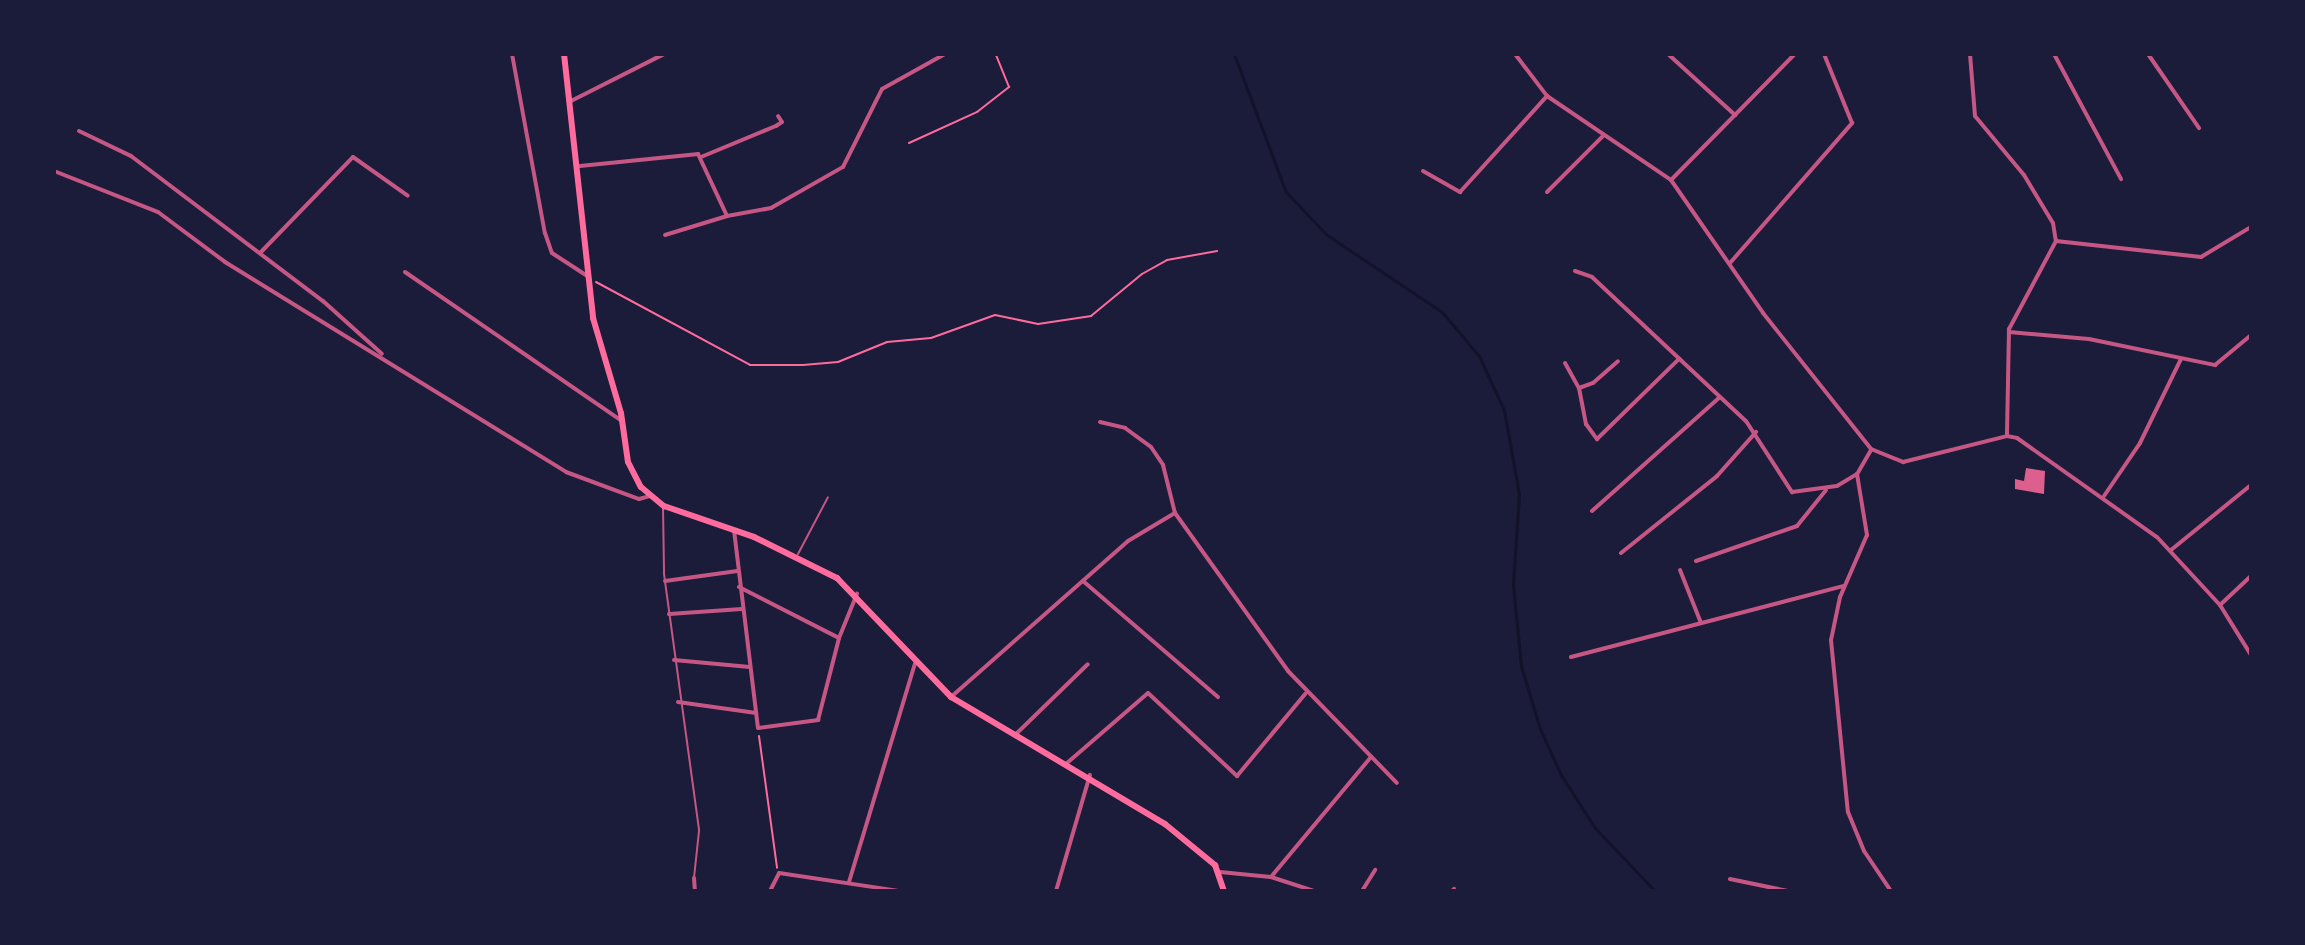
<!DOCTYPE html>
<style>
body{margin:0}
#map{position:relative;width:2305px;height:945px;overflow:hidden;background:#1b1b3a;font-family:Montserrat,sans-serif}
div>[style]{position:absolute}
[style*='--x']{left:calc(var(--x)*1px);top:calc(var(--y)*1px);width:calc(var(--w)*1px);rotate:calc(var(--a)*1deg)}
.stream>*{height:3px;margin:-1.5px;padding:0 1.5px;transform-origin:1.5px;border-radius:1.5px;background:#12122b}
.building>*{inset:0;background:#dd5f8e}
.path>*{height:2px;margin:-1px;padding:0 1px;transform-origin:1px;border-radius:1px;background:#ff6b9d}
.service>*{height:2px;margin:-1px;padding:0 1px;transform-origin:1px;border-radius:1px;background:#c65784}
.minor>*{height:4px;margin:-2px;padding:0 2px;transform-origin:2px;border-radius:2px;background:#c65784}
.secondary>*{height:6px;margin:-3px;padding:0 3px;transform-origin:3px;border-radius:3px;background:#ff6b9d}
span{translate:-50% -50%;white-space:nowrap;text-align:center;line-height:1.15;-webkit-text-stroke:8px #1b1b3a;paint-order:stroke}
.frame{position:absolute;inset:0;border:56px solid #1b1b3a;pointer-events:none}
</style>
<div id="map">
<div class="stream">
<i style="--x:1234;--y:54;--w:147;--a:69.4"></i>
<i style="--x:1286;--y:192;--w:59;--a:46.4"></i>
<i style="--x:1327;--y:235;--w:138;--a:33.8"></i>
<i style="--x:1442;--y:312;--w:57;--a:49.9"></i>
<i style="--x:1479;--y:356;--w:60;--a:65.2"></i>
<i style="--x:1504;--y:410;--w:85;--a:79.9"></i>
<i style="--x:1519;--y:494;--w:91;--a:93.8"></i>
<i style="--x:1513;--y:585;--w:81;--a:84.4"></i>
<i style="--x:1521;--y:666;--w:66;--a:73.2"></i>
<i style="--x:1540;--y:729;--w:51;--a:65.5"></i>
<i style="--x:1561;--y:775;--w:63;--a:57.3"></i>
<i style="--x:1595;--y:828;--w:87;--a:46.4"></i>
</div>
<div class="building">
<i style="clip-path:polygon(2026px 468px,2045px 471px,2044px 494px,2015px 489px,2015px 479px,2024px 481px)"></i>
</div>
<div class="path">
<i style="--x:909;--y:143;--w:75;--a:-24.5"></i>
<i style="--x:977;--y:112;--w:41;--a:-38"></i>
<i style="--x:1009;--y:87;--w:35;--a:-112"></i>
<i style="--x:596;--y:282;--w:175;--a:28.3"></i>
<i style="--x:750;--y:365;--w:53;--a:0"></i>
<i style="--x:803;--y:365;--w:35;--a:-5"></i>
<i style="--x:838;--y:362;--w:53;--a:-22.2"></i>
<i style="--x:887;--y:342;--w:44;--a:-5.2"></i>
<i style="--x:931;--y:338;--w:68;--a:-19.8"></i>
<i style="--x:995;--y:315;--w:44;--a:11.8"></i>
<i style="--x:1038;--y:324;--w:54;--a:-8.6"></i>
<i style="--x:1091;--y:316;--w:66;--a:-39.5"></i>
<i style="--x:1142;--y:274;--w:29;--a:-29"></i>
<i style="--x:1167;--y:260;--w:51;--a:-10.2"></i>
<i style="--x:759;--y:736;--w:133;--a:82.2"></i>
</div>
<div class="service">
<i style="--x:663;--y:507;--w:67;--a:89.1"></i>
<i style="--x:664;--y:574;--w:259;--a:82.2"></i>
<i style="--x:699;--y:831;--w:47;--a:96.1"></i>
<i style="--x:798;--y:554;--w:64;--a:-62.2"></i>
</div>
<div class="minor">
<i style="--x:512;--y:54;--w:182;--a:79.6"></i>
<i style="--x:545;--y:233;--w:21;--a:71"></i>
<i style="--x:552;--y:253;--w:44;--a:33"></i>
<i style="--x:1515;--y:54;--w:53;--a:52.7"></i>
<i style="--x:1547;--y:96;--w:150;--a:34.1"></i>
<i style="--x:1671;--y:180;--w:162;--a:55.3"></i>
<i style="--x:1763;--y:313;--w:174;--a:51.5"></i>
<i style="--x:1871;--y:449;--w:35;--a:22"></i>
<i style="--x:1903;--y:462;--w:107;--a:-14"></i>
<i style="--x:2007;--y:436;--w:10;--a:11"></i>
<i style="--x:2017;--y:438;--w:171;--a:35.3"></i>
<i style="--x:2157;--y:537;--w:93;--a:47.2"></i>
<i style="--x:2220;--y:605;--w:59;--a:58.2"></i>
<i style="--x:1668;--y:54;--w:91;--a:42.3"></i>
<i style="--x:1970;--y:54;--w:62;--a:85.4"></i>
<i style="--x:1975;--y:116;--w:77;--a:50.3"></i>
<i style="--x:2024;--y:175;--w:56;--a:58.9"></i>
<i style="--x:2053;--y:223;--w:18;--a:81"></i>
<i style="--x:2056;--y:241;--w:100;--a:118.1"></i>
<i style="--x:2009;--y:329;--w:107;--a:91.1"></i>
<i style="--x:2054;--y:54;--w:142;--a:61.8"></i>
<i style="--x:2148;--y:54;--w:90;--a:55.4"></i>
<i style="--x:571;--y:101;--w:104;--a:-26.8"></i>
<i style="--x:79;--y:131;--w:58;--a:25.7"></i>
<i style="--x:131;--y:156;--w:241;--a:37.1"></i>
<i style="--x:323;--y:301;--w:79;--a:41.9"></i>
<i style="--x:701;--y:157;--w:81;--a:-22.5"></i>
<i style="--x:776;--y:126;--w:7;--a:-34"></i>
<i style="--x:782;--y:122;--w:7;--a:-124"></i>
<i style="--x:580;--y:166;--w:119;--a:-5.8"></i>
<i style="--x:698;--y:154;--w:68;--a:64.9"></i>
<i style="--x:727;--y:216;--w:45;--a:-10.3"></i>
<i style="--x:771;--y:208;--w:83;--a:-29.7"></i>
<i style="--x:843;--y:167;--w:87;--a:-63.4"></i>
<i style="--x:882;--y:89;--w:72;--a:-29.1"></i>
<i style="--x:54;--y:171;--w:112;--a:21.5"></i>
<i style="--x:158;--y:212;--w:84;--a:36.7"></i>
<i style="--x:225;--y:262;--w:400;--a:31.6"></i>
<i style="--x:566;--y:472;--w:78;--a:20.3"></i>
<i style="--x:639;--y:499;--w:11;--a:-15"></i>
<i style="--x:1423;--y:171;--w:43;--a:29.6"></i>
<i style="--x:1460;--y:192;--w:130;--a:-47.8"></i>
<i style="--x:1671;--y:180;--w:177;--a:-45.5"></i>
<i style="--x:1547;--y:192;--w:79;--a:-45"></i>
<i style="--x:665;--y:235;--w:65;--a:-17"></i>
<i style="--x:2056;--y:241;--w:146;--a:6.3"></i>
<i style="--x:2201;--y:257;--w:58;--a:-31"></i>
<i style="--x:261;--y:252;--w:132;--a:-45.9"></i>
<i style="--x:353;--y:157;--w:67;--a:35.3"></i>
<i style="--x:1730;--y:263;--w:186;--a:-48.9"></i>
<i style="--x:1852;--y:123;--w:74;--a:-112.1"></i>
<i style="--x:1575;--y:271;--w:18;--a:19"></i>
<i style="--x:1592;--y:277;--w:211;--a:43.1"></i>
<i style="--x:1746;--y:421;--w:85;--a:57.1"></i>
<i style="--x:1792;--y:492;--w:45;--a:-7.6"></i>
<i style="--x:1837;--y:486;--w:23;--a:-31"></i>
<i style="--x:405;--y:272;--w:263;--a:34.5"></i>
<i style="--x:2009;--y:332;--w:80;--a:5"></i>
<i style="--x:2089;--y:339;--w:129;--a:11.7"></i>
<i style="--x:2215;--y:365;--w:47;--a:-39.8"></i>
<i style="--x:1565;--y:363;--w:29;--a:61"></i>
<i style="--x:1579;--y:388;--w:37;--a:79"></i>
<i style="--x:1586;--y:424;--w:19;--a:54"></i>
<i style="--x:1597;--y:439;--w:115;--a:-44.3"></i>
<i style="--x:1579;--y:388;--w:15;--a:-20"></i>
<i style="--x:1593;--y:383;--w:33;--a:-41"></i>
<i style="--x:1100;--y:422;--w:26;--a:13"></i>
<i style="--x:1125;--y:428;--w:32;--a:36"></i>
<i style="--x:1151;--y:447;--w:22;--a:56"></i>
<i style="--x:1163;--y:465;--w:49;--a:76"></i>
<i style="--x:1175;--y:513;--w:194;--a:54.4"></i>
<i style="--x:1288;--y:671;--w:156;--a:45.8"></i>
<i style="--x:1871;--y:450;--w:28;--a:120"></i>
<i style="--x:1857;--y:474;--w:62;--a:80.7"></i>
<i style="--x:1867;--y:535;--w:68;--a:113.5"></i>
<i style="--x:1840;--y:597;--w:44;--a:101.8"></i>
<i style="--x:1831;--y:640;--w:173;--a:84.4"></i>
<i style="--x:1848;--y:812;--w:42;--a:67.7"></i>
<i style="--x:1864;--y:851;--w:48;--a:56"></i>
<i style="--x:2104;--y:496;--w:64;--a:-55.8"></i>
<i style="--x:2140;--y:443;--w:93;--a:-64"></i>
<i style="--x:1592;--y:511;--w:171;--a:-41.7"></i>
<i style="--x:734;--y:530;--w:199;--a:83.1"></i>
<i style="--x:758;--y:728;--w:61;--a:-7.6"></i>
<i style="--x:818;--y:720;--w:85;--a:-75.6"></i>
<i style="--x:839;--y:638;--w:48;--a:-67.8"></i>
<i style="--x:2171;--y:550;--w:103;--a:-39.1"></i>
<i style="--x:1621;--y:553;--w:123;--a:-38.7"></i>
<i style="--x:1717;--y:476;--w:59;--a:-48.4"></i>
<i style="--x:1696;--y:561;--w:107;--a:-19.1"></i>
<i style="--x:1797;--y:526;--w:46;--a:-51.1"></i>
<i style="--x:1680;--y:570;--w:57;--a:68.4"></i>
<i style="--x:665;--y:581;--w:73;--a:-7.9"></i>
<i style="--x:1083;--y:581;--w:178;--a:40.7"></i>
<i style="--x:739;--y:587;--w:112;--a:27"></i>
<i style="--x:2220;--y:605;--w:42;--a:-43.1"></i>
<i style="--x:669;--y:614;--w:73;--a:-3.9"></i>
<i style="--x:1571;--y:657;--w:282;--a:-14.6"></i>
<i style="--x:674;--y:660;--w:76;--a:5.3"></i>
<i style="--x:951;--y:697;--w:236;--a:-41.4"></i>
<i style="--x:1128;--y:541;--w:55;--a:-30.8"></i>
<i style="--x:678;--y:702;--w:79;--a:8"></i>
<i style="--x:1016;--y:734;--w:100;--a:-44.2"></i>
<i style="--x:1067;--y:763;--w:107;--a:-40.8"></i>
<i style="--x:1148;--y:693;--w:122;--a:43"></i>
<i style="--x:1237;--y:776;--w:107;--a:-50.3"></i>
<i style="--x:1220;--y:872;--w:51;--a:5.6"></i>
<i style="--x:1271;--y:877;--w:45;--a:18"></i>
<i style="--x:1271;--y:877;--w:155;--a:-50.2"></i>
<i style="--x:694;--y:878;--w:13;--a:86"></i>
<i style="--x:1730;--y:879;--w:59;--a:11.7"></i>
<i style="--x:849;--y:882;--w:228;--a:-73.2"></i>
<i style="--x:770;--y:891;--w:20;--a:-63"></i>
<i style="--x:779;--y:873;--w:121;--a:8.5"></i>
<i style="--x:1056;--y:891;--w:121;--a:-73.7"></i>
<i style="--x:1362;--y:891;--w:25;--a:-58"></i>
<i style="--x:1452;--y:891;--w:3;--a:-45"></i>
</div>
<div class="secondary">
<i style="--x:564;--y:54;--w:266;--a:83.7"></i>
<i style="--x:593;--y:318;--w:99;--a:73.6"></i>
<i style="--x:621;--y:413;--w:49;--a:81.9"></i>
<i style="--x:628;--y:462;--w:28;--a:63"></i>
<i style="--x:641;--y:487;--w:30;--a:40"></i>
<i style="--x:664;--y:506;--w:95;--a:19"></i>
<i style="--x:754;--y:537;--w:93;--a:26.3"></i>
<i style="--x:837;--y:578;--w:165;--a:46.2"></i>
<i style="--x:951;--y:697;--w:249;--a:30.7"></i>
<i style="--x:1165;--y:824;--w:65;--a:39.4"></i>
<i style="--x:1215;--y:865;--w:28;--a:71"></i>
</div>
<div class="frame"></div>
</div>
